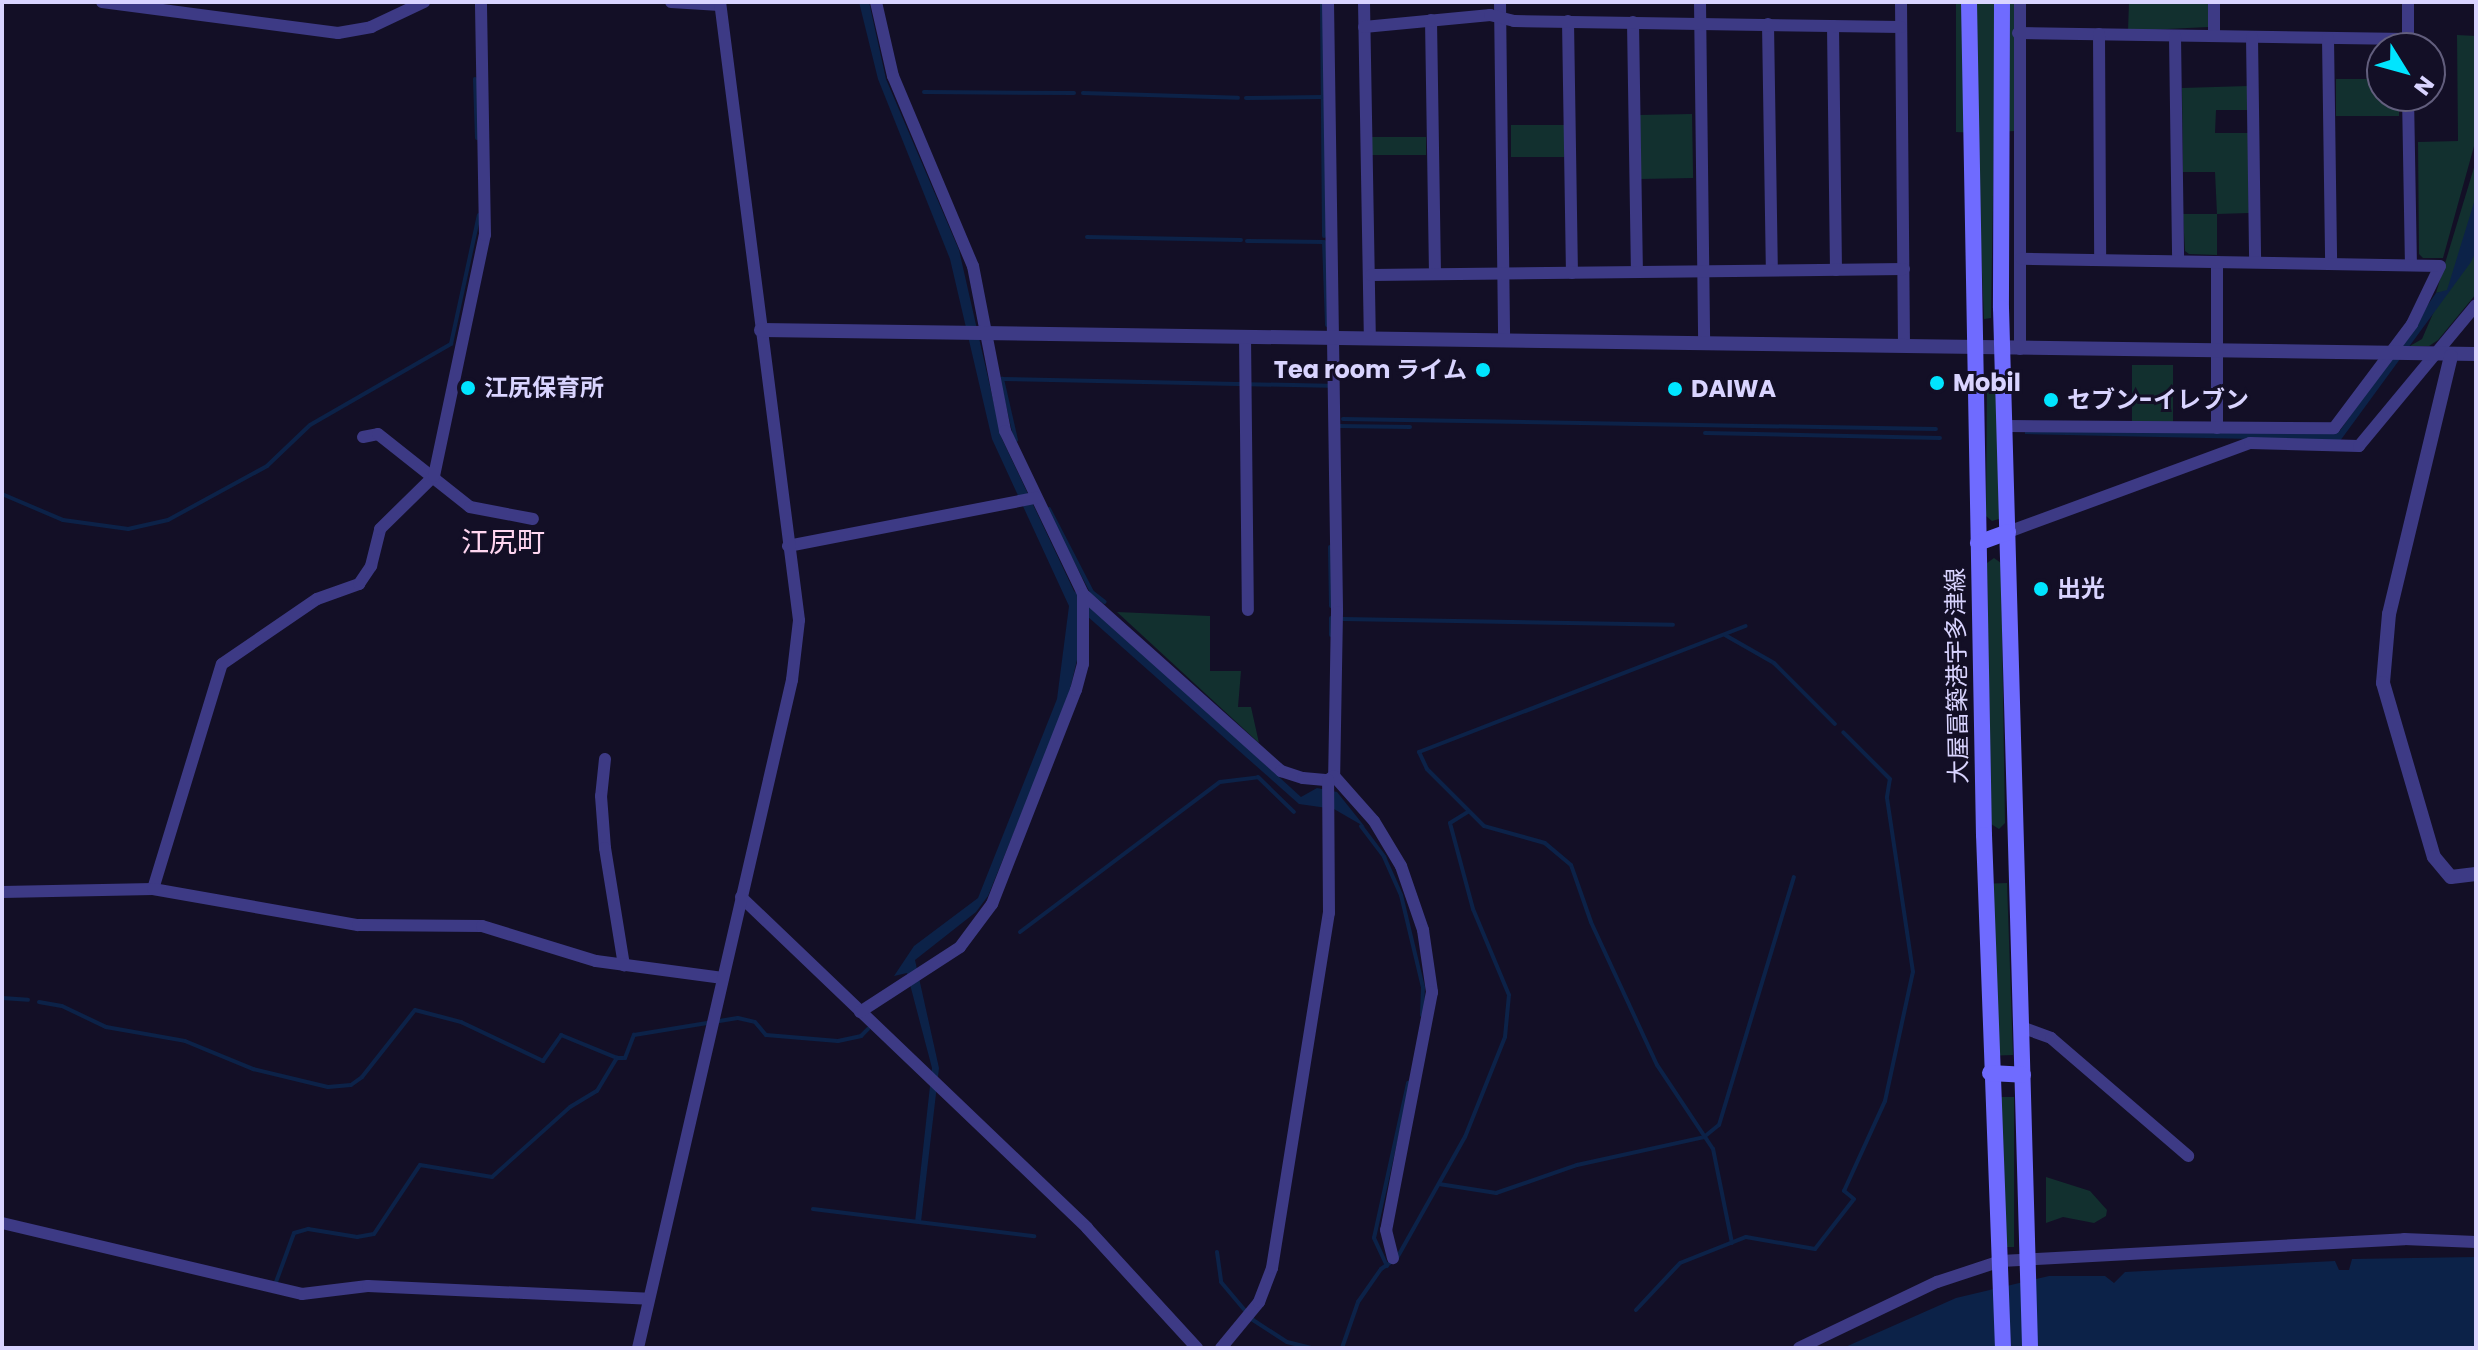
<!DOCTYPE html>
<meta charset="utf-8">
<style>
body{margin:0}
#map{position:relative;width:2478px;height:1350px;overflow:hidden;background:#130f26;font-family:Poppins,"Noto Sans JP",sans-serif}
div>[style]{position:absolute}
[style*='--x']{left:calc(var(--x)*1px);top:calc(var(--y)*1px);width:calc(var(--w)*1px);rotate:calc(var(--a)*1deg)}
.green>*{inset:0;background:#12302f;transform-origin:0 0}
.water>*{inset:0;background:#0c2248}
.stream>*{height:4px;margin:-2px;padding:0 2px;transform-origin:2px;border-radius:2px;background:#0c2248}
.minor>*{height:12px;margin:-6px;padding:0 6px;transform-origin:6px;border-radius:6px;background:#3d3a85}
.tertiary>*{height:14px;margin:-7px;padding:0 7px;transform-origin:7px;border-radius:7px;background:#3d3a85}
.secondary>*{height:16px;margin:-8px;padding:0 8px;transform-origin:8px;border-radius:8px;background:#6f6bff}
.dots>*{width:22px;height:22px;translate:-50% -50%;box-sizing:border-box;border:4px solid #130f26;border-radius:50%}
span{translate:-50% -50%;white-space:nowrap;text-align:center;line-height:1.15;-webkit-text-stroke:6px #130f26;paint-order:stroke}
.poi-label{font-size:24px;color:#d9d4ff;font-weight:700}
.right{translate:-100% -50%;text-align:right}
.left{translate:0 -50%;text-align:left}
.street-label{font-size:24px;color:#d9d4ff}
.quarter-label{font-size:28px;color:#ffd6f0}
.frame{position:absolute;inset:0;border:4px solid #d9d4ff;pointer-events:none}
.north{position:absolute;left:2366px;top:32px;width:80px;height:80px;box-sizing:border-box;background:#130f26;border:2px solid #625e7d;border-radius:50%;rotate:127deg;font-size:22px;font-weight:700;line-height:32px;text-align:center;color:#d9d4ff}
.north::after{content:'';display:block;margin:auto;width:28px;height:36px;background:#00e5ff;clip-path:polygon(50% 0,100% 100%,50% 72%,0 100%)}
</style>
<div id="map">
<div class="green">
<i style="clip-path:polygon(1956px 2px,2015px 2px,2015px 131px,1994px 132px,1991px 318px,1984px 319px,1976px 133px,1956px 132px)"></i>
<i style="clip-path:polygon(2129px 2px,2208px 2px,2208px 27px,2128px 31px)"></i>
<i style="clip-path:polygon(2457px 35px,2476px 36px,2476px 139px,2443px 258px,2423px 258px,2419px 254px,2418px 142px,2458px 141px)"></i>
<i style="clip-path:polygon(2336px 79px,2382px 79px,2382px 96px,2399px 96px,2399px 116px,2336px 116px)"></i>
<i style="clip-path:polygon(2248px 86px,2248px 110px,2216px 110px,2215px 133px,2248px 133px,2249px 213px,2217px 214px,2217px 255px,2189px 254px,2185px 251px,2183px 214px,2217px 214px,2215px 172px,2183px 172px,2182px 88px)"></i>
<i style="left:1692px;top:114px;width:64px;height:53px;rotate:89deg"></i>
<i style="left:1564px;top:125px;width:32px;height:53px;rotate:90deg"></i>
<i style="left:1371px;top:137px;width:55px;height:18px"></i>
<i style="clip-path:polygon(2476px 161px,2476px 196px,2458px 265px,2447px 291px,2436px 293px)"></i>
<i style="clip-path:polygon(2476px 251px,2476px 294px,2438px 340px,2429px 346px,2410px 346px,2422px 339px,2438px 302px)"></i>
<i style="left:2132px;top:365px;width:41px;height:58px"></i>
<i style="clip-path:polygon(1998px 375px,1999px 519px,1992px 521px,1986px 516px,1987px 384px,1988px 376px)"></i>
<i style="clip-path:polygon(1994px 558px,2001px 563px,2005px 823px,1999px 829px,1991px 824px,1987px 563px)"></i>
<i style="clip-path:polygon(1117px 612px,1210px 616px,1210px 671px,1241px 671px,1238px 707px,1251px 707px,1259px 743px)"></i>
<i style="left:2007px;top:883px;width:172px;height:14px;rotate:88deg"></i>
<i style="left:1999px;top:1097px;width:15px;height:150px"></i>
<i style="clip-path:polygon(2046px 1177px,2090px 1191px,2107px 1210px,2106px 1216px,2094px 1223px,2063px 1217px,2046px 1223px)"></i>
</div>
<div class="water">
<i style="clip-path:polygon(859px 2px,869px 2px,886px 79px,959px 250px,1002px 439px,1074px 591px,1301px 797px,1317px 788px,1337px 792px,1365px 827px,1334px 809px,1299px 804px,1078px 608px,1077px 660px,1067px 702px,988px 896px,976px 912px,915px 960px,939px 1068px,921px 1222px,915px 1222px,932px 1068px,907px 973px,894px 976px,914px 946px,978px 898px,1057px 699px,1069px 606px,992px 439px,950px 259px,878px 79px)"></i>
<i style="clip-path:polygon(2476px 196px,2476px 251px,2471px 262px,2340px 441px,2025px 434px,2025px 430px,2339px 432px,2436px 293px,2447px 290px)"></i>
<i style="clip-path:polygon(2476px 1257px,2476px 1348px,1843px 1348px,1956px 1298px,2049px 1276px,2105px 1276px,2114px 1283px,2125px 1272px,2335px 1261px,2339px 1270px,2349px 1270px,2352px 1259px)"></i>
</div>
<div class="stream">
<i style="--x:1322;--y:2;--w:234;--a:89.5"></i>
<i style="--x:475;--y:79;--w:59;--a:88.1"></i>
<i style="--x:924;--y:92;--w:150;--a:0.4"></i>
<i style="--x:1083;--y:93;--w:155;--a:1.8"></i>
<i style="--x:1246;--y:98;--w:76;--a:-0.8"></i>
<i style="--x:1087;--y:237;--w:154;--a:1.1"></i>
<i style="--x:1247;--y:241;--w:77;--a:0.7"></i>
<i style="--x:1324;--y:242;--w:83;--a:87.9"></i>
<i style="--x:1343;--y:419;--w:593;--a:0.97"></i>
<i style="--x:1339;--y:426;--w:71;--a:0.8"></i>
<i style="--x:1705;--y:433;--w:235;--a:1.2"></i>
<i style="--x:1016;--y:440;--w:63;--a:-102.9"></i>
<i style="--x:1002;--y:379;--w:326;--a:1.2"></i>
<i style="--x:2;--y:494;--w:66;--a:23.1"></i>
<i style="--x:63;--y:520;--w:66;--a:7.9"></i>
<i style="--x:128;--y:529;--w:41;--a:-12.7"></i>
<i style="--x:168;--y:520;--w:113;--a:-28.6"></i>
<i style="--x:267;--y:466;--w:59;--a:-43.6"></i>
<i style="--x:310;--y:425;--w:163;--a:-29.9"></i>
<i style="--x:451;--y:344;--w:132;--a:-77.8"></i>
<i style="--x:1049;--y:509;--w:93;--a:62.6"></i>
<i style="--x:1092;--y:592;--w:16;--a:38"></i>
<i style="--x:1330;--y:547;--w:59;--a:89"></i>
<i style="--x:1343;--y:619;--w:330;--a:1"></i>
<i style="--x:1331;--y:635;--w:17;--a:-90"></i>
<i style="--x:1725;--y:635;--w:56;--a:29.7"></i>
<i style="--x:1774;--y:663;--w:86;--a:45"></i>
<i style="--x:1361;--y:826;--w:39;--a:53"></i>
<i style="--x:1384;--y:857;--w:42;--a:65.9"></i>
<i style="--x:1401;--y:895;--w:95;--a:76.6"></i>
<i style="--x:1423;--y:987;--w:28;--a:92"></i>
<i style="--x:1020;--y:932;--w:250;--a:-36.9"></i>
<i style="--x:1220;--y:782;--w:38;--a:-7"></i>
<i style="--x:1258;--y:777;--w:50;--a:44.2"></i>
<i style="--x:2;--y:998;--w:26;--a:4"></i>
<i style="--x:39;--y:1002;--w:23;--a:10"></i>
<i style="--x:62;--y:1006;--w:49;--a:25.5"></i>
<i style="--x:106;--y:1027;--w:80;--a:10"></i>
<i style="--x:185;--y:1041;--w:74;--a:22.4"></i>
<i style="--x:253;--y:1069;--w:77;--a:13.5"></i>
<i style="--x:328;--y:1087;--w:23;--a:-5"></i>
<i style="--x:351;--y:1085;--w:14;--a:-36"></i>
<i style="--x:362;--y:1077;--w:85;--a:-51.7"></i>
<i style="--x:415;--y:1010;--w:48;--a:14.6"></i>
<i style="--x:461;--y:1022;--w:91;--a:25.4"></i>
<i style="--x:543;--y:1061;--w:32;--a:-55"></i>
<i style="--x:561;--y:1035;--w:61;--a:22.3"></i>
<i style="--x:1439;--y:1184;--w:58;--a:9"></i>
<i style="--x:1496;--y:1193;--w:86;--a:-19.1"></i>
<i style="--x:1577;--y:1165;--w:130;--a:-12.4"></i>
<i style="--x:1704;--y:1137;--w:19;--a:-39"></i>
<i style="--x:1719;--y:1125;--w:259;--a:-73.2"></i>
<i style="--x:813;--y:1209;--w:223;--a:7"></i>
<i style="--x:1732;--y:1243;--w:96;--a:-101.4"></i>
<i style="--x:1713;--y:1149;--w:101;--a:-123.7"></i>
<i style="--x:1657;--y:1065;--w:157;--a:-114.8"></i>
<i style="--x:1591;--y:922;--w:60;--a:-109.3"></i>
<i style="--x:1571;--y:865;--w:34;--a:-140"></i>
<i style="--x:1545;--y:843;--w:63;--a:-164.4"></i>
<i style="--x:1484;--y:826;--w:81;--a:-135"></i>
<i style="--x:1427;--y:769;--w:19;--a:-115"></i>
<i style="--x:1419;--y:752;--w:350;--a:-21.1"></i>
<i style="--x:1217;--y:1252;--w:30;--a:82"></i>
<i style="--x:1221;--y:1282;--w:50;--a:49.9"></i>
<i style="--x:1253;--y:1320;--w:40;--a:32.9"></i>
<i style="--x:1287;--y:1342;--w:25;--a:14"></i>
<i style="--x:1387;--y:1266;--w:31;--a:-115"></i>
<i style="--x:1374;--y:1238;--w:159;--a:-77.6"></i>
<i style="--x:276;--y:1282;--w:52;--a:-69.8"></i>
<i style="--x:294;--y:1233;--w:15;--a:-16"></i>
<i style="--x:308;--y:1229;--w:50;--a:9.3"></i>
<i style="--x:357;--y:1237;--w:17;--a:-10"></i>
<i style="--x:374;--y:1234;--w:83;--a:-56.3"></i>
<i style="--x:420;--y:1165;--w:73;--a:9.5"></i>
<i style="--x:492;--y:1177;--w:105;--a:-41.9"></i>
<i style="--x:570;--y:1107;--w:31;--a:-31"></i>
<i style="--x:597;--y:1091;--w:39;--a:-59"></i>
<i style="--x:617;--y:1058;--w:8;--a:0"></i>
<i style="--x:625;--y:1058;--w:25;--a:-69"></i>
<i style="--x:634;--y:1035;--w:105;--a:-9.3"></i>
<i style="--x:738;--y:1018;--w:17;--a:13"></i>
<i style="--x:755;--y:1022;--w:17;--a:50"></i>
<i style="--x:766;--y:1035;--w:72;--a:4.8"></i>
<i style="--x:838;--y:1041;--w:24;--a:-12"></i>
<i style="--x:861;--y:1036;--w:10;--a:-45"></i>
<i style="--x:1636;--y:1310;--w:64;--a:-46.9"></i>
<i style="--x:1680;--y:1263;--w:71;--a:-21.5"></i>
<i style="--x:1746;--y:1237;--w:70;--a:9.9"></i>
<i style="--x:1815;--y:1249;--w:63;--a:-52"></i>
<i style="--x:1854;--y:1199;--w:13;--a:-141"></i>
<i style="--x:1844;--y:1191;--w:99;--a:-65.5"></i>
<i style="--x:1885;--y:1101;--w:132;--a:-77.8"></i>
<i style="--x:1913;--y:972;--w:177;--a:-98.5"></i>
<i style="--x:1887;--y:797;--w:18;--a:-81"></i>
<i style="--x:1890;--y:779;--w:66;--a:-135"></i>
<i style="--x:1342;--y:1348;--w:49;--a:-70.8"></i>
<i style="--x:1358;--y:1302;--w:40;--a:-55.1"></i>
<i style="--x:1381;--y:1269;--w:19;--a:-35"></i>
<i style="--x:1397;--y:1258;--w:139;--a:-60.7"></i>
<i style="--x:1465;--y:1137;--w:108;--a:-68.2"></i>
<i style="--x:1505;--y:1037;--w:42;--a:-84.6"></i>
<i style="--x:1509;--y:995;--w:93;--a:-112.7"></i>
<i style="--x:1473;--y:909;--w:89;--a:-105"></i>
<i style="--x:1450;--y:823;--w:22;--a:-32"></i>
</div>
<div class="minor">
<i style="--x:102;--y:2;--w:238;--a:7.5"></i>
<i style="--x:338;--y:33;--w:34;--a:-10"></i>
<i style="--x:371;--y:27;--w:59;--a:-25.3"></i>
<i style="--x:671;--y:2;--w:49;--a:3.5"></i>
<i style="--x:876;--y:2;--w:76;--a:77.1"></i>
<i style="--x:893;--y:76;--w:206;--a:67.2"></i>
<i style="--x:973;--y:266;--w:168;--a:79"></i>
<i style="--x:1005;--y:431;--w:181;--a:64.4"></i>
<i style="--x:1083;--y:594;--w:266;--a:41.8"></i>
<i style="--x:1281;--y:771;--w:23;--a:18"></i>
<i style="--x:1303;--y:778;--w:25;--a:5"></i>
<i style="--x:1328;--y:780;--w:7;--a:-34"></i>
<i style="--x:1328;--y:2;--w:610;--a:89.15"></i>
<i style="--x:1337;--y:612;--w:164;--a:91"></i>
<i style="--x:1334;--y:776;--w:60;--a:48.4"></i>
<i style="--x:1374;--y:821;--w:52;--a:59"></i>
<i style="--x:1401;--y:866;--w:68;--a:71"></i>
<i style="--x:1423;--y:930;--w:63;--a:81.7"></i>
<i style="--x:1432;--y:992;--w:242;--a:100.9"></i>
<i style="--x:1386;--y:1230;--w:29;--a:76"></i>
<i style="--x:1364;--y:2;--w:336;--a:89"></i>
<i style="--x:1500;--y:2;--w:338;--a:89.3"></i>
<i style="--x:1700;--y:2;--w:342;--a:89.3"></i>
<i style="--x:1901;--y:2;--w:344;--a:89.5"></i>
<i style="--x:2214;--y:2;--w:34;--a:90"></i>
<i style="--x:1431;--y:20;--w:254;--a:89.1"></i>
<i style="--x:1568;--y:21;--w:252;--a:89.1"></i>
<i style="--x:1633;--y:22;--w:250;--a:89.1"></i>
<i style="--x:1768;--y:24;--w:246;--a:89.1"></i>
<i style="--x:1833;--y:26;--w:244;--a:89.3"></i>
<i style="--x:1364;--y:27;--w:127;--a:-5.4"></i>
<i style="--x:1490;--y:15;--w:25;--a:14"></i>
<i style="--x:1514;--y:21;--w:387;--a:0.9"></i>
<i style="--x:2018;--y:33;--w:389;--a:0.9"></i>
<i style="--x:2099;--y:34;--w:226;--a:89.7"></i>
<i style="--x:2175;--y:36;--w:225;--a:89.2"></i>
<i style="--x:2252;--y:37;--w:225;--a:89.2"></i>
<i style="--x:2328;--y:38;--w:225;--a:89.2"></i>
<i style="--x:2408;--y:48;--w:46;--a:-90"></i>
<i style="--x:2408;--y:96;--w:168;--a:89"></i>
<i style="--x:2217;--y:262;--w:166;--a:90"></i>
<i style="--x:1371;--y:275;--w:533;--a:-0.64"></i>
<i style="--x:1245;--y:336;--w:274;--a:89.4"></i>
<i style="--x:2020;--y:349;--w:347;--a:-90"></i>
<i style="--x:2007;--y:426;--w:327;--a:0.4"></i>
<i style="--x:2334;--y:428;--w:130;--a:-53.1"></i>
<i style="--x:2412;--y:324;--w:64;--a:-64.2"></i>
<i style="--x:2440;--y:266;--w:419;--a:-179"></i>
<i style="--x:363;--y:437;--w:15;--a:-11"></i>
<i style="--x:378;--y:434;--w:117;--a:38.4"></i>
<i style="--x:470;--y:507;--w:64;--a:10.8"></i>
<i style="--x:2008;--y:532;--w:258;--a:-20.2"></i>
<i style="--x:2250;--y:443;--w:109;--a:1.6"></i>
<i style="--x:2359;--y:446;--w:183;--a:-50.3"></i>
<i style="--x:788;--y:546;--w:253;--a:-11"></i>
<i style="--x:605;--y:759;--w:37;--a:96"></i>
<i style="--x:601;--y:796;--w:52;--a:85.6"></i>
<i style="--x:605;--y:848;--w:119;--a:80.8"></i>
<i style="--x:153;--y:889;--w:235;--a:-73"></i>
<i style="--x:222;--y:664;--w:115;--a:-34.4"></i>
<i style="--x:317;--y:599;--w:45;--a:-19.7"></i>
<i style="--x:359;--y:584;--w:22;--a:-56"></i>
<i style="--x:371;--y:566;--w:38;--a:-76"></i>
<i style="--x:380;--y:529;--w:76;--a:-44.5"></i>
<i style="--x:434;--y:476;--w:246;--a:-78.1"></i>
<i style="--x:485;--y:235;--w:233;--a:-91"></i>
<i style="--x:2;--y:892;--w:151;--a:-1.1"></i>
<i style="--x:153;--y:889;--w:208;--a:10"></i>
<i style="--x:358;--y:925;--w:124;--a:0.5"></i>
<i style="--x:482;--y:926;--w:119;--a:17.1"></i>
<i style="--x:596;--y:961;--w:128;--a:7.6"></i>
<i style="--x:741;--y:897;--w:479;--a:43.7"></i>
<i style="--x:1087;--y:1228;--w:163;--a:47.5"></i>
<i style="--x:860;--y:1012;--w:119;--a:-33"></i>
<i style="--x:960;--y:947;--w:54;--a:-53.3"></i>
<i style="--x:992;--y:904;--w:230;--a:-68.6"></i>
<i style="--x:1076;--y:690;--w:27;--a:-75"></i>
<i style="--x:1083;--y:664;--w:70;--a:-90"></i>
<i style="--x:2021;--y:1027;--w:32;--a:20"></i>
<i style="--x:2051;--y:1038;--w:181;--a:40.7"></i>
<i style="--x:2;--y:1223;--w:308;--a:13.3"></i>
<i style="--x:302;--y:1294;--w:66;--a:-6.9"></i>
<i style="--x:368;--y:1286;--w:281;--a:2.6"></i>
<i style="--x:638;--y:1348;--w:686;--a:-77.02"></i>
<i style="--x:792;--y:680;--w:60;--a:-83.3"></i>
<i style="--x:799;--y:620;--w:623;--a:-97.28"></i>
<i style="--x:1221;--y:1348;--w:60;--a:-50.4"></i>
<i style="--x:1259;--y:1302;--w:36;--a:-69"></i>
<i style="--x:1272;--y:1268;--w:360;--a:-80.9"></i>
<i style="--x:1329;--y:913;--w:133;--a:-90.4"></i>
<i style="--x:1799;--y:1348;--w:153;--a:-25.6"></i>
<i style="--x:1937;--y:1282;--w:67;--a:-18.2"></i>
<i style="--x:2001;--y:1261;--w:404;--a:-3.1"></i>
<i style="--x:2404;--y:1239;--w:72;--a:2.4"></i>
</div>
<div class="tertiary">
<i style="--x:761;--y:330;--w:1715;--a:0.8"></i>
<i style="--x:2451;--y:356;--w:265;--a:103.5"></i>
<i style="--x:2389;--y:614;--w:69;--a:95"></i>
<i style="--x:2383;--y:683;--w:181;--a:73.7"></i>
<i style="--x:2434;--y:857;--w:26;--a:50"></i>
<i style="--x:2451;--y:877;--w:25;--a:-7"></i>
</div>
<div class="secondary">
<i style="--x:1969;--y:2;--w:833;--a:88.97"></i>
<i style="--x:1984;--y:835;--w:513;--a:87.88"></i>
<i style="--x:2002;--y:2;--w:306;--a:90.2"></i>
<i style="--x:2001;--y:308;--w:1040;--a:88.4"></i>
<i style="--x:1978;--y:543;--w:32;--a:-20"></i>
<i style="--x:1990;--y:1073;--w:33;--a:3"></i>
</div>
<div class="dots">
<i style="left:1483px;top:370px;background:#00e5ff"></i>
<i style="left:1937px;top:383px;background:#00e5ff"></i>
<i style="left:468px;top:388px;background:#00e5ff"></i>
<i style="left:1675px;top:389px;background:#00e5ff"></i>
<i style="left:2051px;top:400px;background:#00e5ff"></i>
<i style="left:2041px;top:589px;background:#00e5ff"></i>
</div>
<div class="poi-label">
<span class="right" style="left:1467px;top:370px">Tea room ライム</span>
<span class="left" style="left:1953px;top:383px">Mobil</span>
<span class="left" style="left:484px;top:388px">江尻保育所</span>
<span class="left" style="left:1691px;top:389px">DAIWA</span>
<span class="left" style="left:2067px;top:400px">セブン-イレブン</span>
<span class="left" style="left:2057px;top:589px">出光</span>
</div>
<div class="street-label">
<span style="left:1957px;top:676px;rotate:-91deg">大屋冨築港宇多津線</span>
</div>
<div class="quarter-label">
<span style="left:503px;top:543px">江尻町</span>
</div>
<div class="frame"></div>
<div class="north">N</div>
</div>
